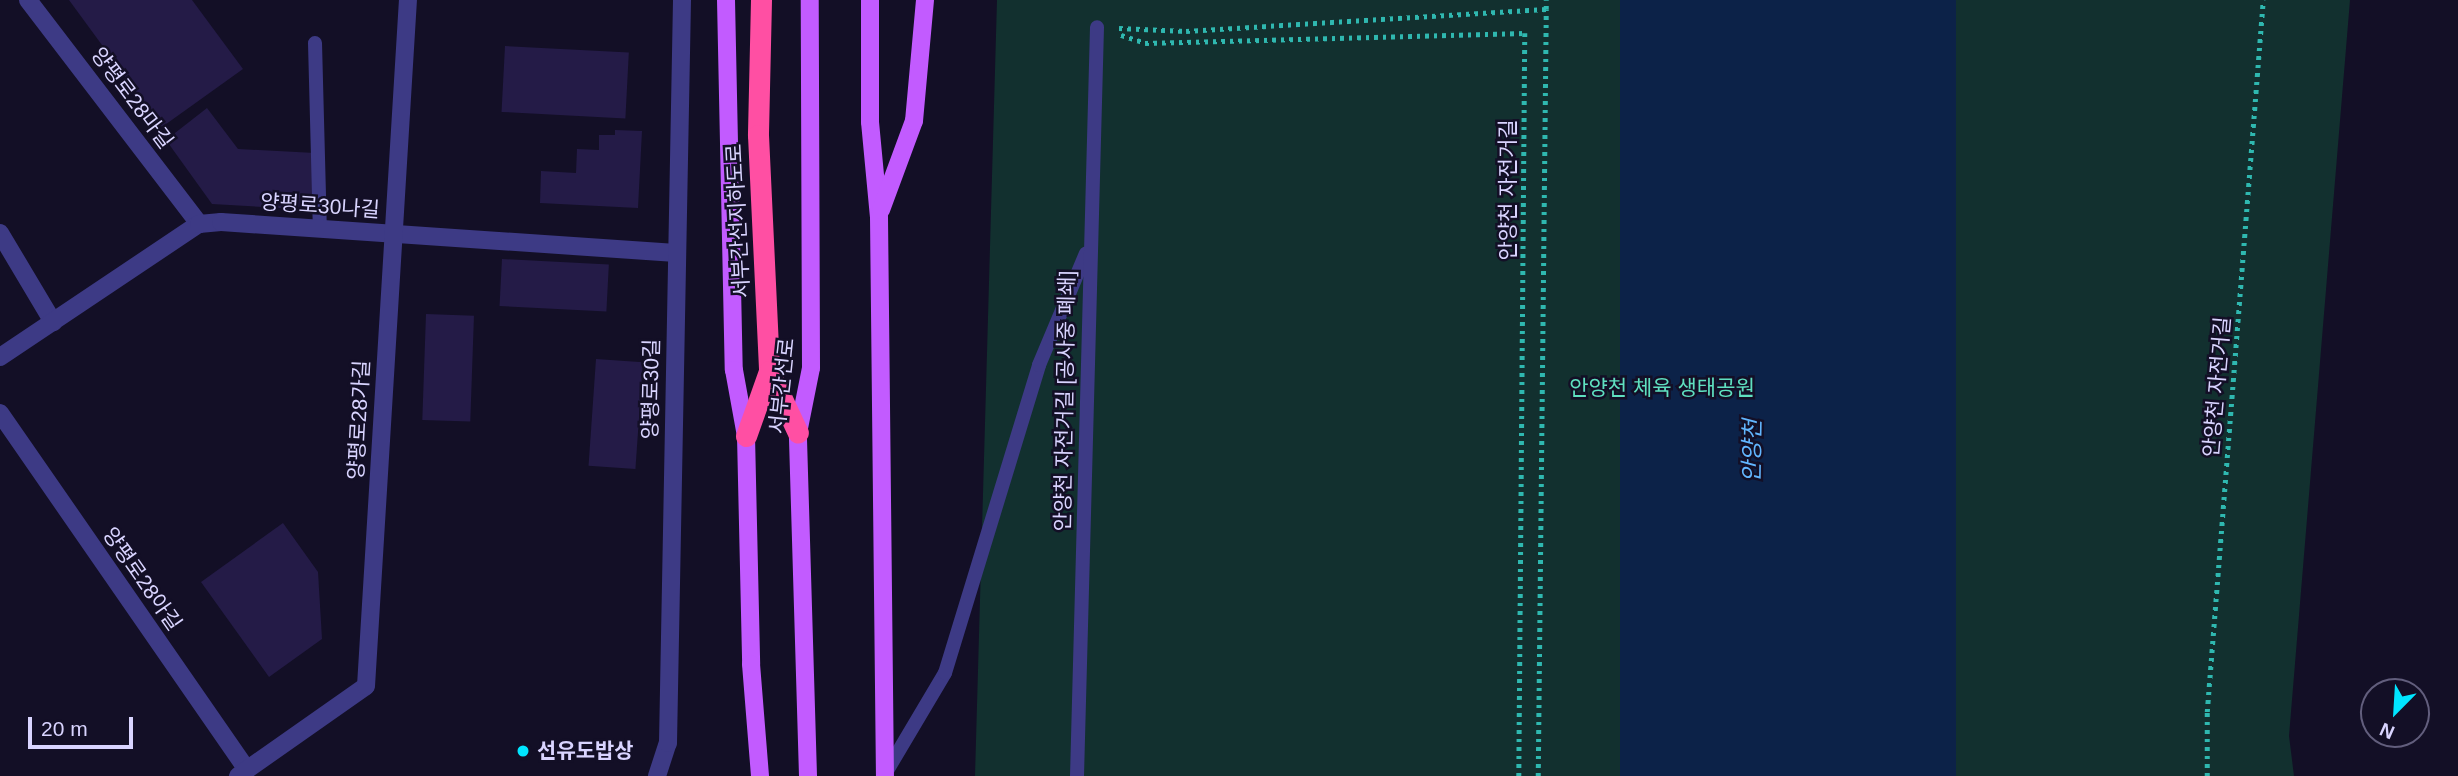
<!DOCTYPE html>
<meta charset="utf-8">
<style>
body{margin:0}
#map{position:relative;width:2458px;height:776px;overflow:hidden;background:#130f26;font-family:Helvetica,"Noto Sans KR",sans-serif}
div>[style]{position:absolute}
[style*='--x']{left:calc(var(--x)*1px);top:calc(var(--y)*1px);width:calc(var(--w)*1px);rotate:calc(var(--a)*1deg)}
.green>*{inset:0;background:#12302f}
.water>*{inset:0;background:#0c2248;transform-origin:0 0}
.building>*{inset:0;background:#241b47;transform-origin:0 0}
.path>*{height:4.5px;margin-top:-2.25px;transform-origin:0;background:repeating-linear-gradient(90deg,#2fb8b0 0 3.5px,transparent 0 8.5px)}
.lane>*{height:14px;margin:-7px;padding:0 7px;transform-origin:7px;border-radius:7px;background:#3d3a85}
.street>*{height:18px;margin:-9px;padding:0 9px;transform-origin:9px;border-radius:9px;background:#3d3a85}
.primary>*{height:18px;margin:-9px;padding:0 9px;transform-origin:9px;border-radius:9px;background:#c25bff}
.highway>*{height:21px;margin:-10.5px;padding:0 10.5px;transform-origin:10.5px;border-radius:10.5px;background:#ff4fa3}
.dots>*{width:19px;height:19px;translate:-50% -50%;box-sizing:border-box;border:4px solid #130f26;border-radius:50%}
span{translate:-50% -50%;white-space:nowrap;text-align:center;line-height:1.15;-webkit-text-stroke:5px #130f26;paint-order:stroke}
.street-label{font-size:21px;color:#d9d4ff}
.park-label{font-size:21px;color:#5fe0c0}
.poi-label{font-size:21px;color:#d9d4ff;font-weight:700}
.left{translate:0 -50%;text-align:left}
.water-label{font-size:23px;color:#62b6ff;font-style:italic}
.north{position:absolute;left:2360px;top:678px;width:70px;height:70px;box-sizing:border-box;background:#130f26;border:2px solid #625e7d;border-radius:50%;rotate:204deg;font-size:19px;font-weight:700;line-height:28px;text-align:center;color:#d9d4ff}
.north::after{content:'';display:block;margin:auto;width:24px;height:32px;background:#00e5ff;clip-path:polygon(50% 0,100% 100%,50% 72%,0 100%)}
.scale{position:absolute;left:28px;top:717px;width:105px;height:32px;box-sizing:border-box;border:4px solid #d9d4ff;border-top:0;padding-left:9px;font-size:21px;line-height:24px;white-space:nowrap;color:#d9d4ff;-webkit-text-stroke:5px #130f26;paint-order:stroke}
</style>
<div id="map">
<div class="green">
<i style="clip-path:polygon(997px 0,2350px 0,2289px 736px,2294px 776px,975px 776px)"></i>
</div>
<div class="water">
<i style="left:1620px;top:0;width:336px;height:776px"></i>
</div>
<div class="building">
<i style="clip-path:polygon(69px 0,192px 0,243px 69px,162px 127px)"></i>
<i style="left:505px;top:46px;width:124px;height:66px;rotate:3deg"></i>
<i style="clip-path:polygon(207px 108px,238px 149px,315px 153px,313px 210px,212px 204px,166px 140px)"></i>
<i style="clip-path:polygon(615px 130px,642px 131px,638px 208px,540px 203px,541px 171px,576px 173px,577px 149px,599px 150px,599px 135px,615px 135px)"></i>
<i style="left:502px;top:259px;width:107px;height:47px;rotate:3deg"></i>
<i style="left:426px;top:314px;width:48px;height:106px;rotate:2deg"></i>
<i style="left:596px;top:359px;width:47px;height:107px;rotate:4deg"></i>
<i style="clip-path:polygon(283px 523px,318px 572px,322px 639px,269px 677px,201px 582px)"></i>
</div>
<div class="path">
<i style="--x:1119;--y:28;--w:67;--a:2.6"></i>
<i style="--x:1186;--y:31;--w:361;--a:-3.5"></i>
<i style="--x:1546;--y:9;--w:9;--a:-90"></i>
<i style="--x:1121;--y:35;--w:25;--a:18"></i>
<i style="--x:1145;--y:43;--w:380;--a:-1.5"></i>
<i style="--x:1525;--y:33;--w:743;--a:90.46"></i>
<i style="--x:1538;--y:776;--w:767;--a:-89.4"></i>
<i style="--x:2207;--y:776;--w:64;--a:-90"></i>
<i style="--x:2207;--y:712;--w:714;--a:-85.5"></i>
</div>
<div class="lane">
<i style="--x:315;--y:43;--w:185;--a:88.5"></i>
<i style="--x:885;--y:774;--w:117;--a:-59.3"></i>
<i style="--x:945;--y:673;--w:322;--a:-73"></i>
<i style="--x:1039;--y:365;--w:121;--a:-67.2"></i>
<i style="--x:1077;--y:776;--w:749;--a:-88.47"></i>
</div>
<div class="street">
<i style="--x:28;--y:0;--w:282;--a:52.6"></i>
<i style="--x:0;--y:233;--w:104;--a:59.2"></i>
<i style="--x:0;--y:357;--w:239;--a:-33.8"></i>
<i style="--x:199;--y:224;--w:22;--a:-5"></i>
<i style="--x:221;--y:222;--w:456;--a:3.9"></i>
<i style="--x:0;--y:413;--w:434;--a:55.3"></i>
<i style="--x:238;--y:776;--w:156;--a:-35.1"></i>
<i style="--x:366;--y:686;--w:687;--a:-86.5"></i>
<i style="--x:657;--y:776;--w:35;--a:-72"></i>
<i style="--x:668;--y:743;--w:743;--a:-88.92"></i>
</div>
<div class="primary">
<i style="--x:726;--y:0;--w:370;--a:88.8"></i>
<i style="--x:734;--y:370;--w:67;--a:79.7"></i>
<i style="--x:746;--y:436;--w:228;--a:88.7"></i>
<i style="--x:751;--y:664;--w:112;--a:85.4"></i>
<i style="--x:870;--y:0;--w:122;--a:90"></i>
<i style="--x:870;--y:122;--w:95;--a:84.6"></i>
<i style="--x:879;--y:217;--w:559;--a:89.39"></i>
<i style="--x:881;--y:210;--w:95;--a:-69.7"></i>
<i style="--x:914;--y:121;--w:121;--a:-84.8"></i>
<i style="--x:808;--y:776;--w:343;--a:-91.7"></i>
<i style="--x:798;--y:433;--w:66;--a:-78.7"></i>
<i style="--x:811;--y:368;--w:368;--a:-90.2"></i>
</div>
<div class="highway">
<i style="--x:761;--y:0;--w:135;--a:91.3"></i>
<i style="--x:758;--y:135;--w:236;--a:87.3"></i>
<i style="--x:769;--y:371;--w:68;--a:64.9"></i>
<i style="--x:746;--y:436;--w:69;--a:-70.5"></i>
</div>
<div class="dots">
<i style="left:523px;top:751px;background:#00e5ff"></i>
</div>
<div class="street-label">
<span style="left:132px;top:98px;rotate:53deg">양평로28마길</span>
<span style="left:1508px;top:190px;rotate:-90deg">안양천 자전거길</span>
<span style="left:320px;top:206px;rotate:4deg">양평로30나길</span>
<span style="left:738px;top:221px;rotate:-93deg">서부간선지하도로</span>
<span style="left:782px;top:386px;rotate:-84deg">서부간선로</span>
<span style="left:2217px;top:387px;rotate:-85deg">안양천 자전거길</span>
<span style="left:651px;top:389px;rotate:-89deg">양평로30길</span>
<span style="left:1065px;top:401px;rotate:-89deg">안양천 자전거길 [공사중 폐쇄]</span>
<span style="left:359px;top:420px;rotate:-87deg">양평로28가길</span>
<span style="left:142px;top:579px;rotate:55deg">양평로28아길</span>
</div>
<div class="park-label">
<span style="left:1662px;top:388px">안양천 체육 생태공원</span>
</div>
<div class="poi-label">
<span class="left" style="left:537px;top:751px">선유도밥상</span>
</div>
<div class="water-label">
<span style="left:1752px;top:451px;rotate:-89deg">안양천</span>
</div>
<div class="north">N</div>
<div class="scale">20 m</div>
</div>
